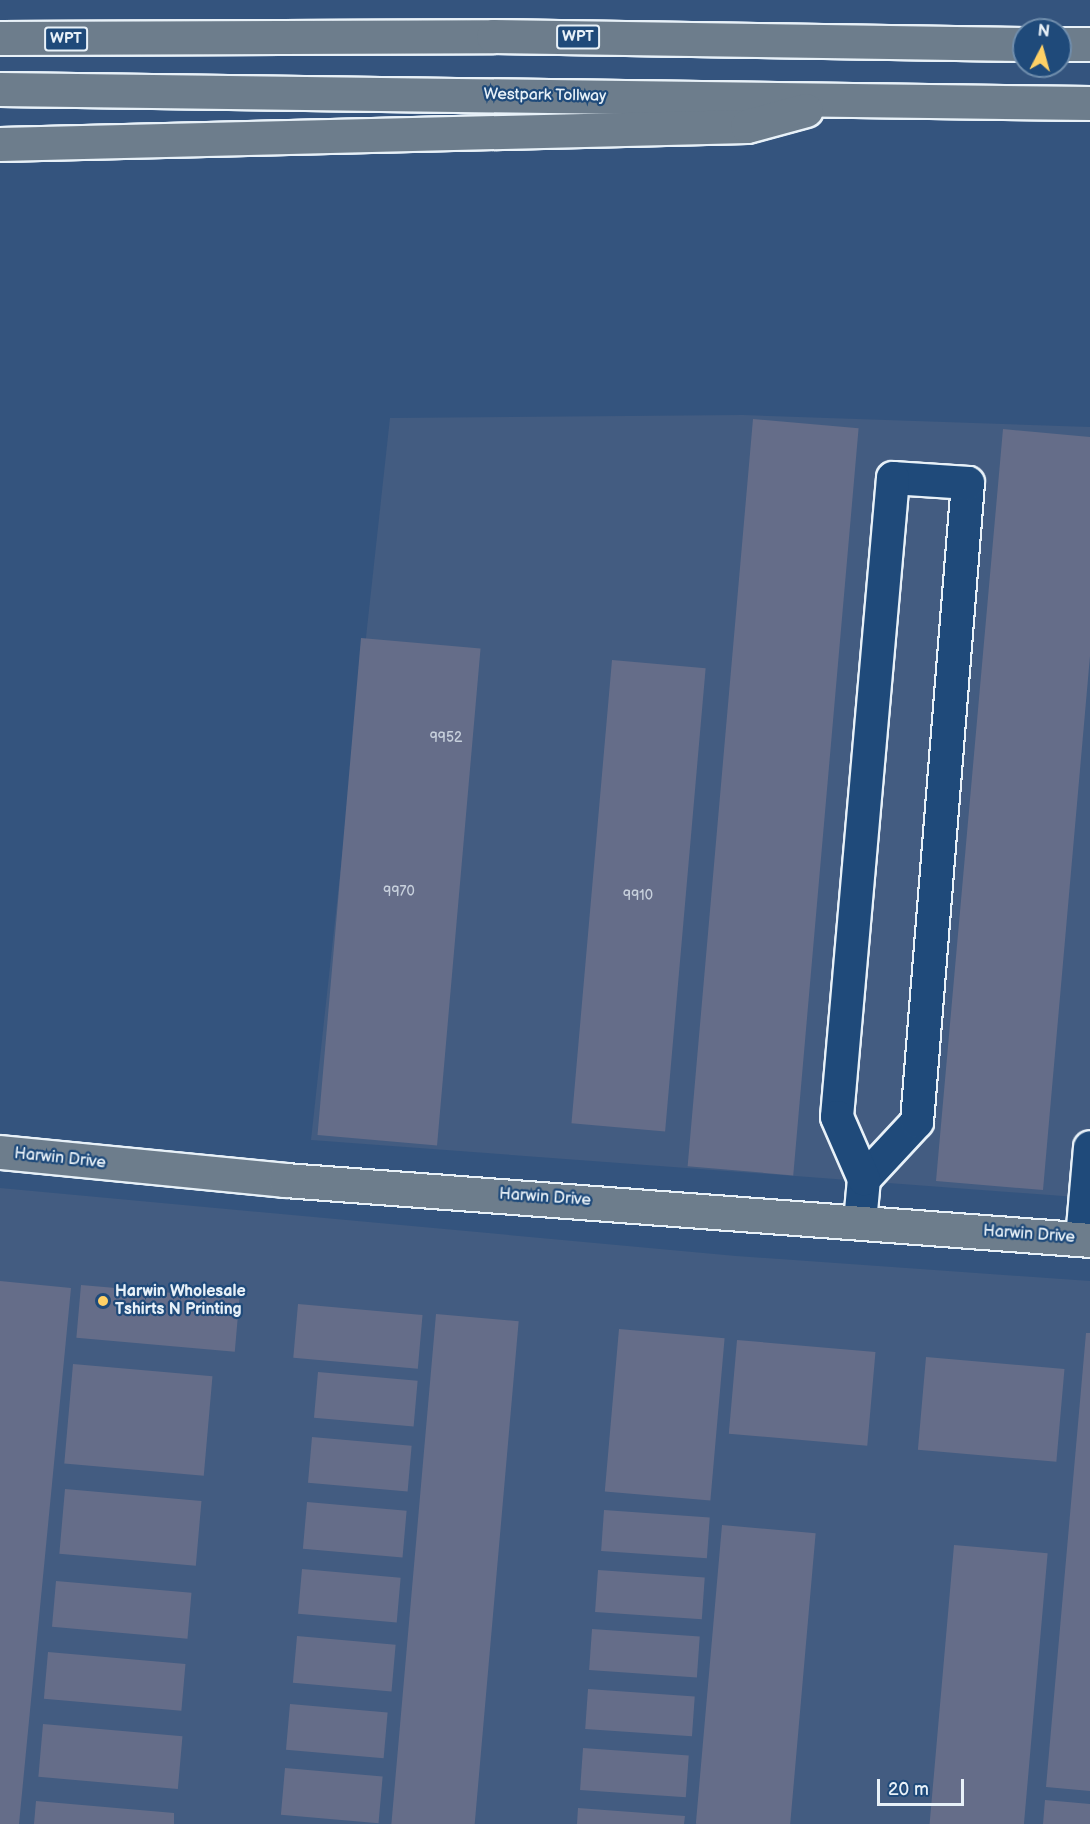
<!DOCTYPE html>
<style>
body{margin:0}
#map{position:relative;width:1090px;height:1824px;overflow:hidden;background:#34547e;font-family:"Balsamiq Sans",sans-serif}
div>[style]{position:absolute}
[style*='--x']{left:calc(var(--x)*1px);top:calc(var(--y)*1px);width:calc(var(--w)*1px);rotate:calc(var(--a)*1deg)}
.built>*{inset:0;background:#435c81}
.building>*{inset:0;background:#656d89;transform-origin:0 0}
.roads{filter:drop-shadow(2px 0 #e8f1f8) drop-shadow(-2px 0 #e8f1f8) drop-shadow(0 2px #e8f1f8) drop-shadow(0 -2px #e8f1f8)}
.minor>*{height:32px;margin:-16px;padding:0 16px;transform-origin:16px;border-radius:16px;background:#1f4a7a}
.major>*{height:33px;margin:-16.5px;padding:0 16.5px;transform-origin:16.5px;border-radius:16.5px;background:#6d7d8c}
.highway>*{height:33px;margin:-16.5px;padding:0 16.5px;transform-origin:16.5px;border-radius:16.5px;background:#6d7d8c}
.dots>*{width:16px;height:16px;translate:-50% -50%;box-sizing:border-box;border:3px solid #1f4a7a;border-radius:50%}
span{translate:-50% -50%;white-space:nowrap;text-align:center;line-height:1.15;-webkit-text-stroke:4.5px #1f4a7a;paint-order:stroke}
.number-label{font-size:14px;color:#c7d0dc}
.number-label span{-webkit-text-stroke-width:0}
.shield-label span{padding:2px 4px;background:#1f4a7a;border:2px solid;border-radius:4px;-webkit-text-stroke-width:0}
.shield-label{font-size:15px;color:#e8f1f8;font-weight:700}
.street-label{font-size:16px;color:#e8f1f8}
.poi-label{font-size:16px;color:#e8f1f8;font-weight:700}
.left{translate:0 -50%;text-align:left}
.north{position:absolute;left:1012px;top:18px;width:60px;height:60px;box-sizing:border-box;background:#1f4a7a;border:2px solid #6f8dac;border-radius:50%;rotate:6deg;font-size:16px;font-weight:700;line-height:24px;text-align:center;color:#e8f1f8}
.north::after{content:'';display:block;margin:auto;width:21px;height:27px;background:#ffd166;clip-path:polygon(50% 0,100% 100%,50% 72%,0 100%)}
.scale{position:absolute;left:877px;top:1779px;width:87px;height:27px;box-sizing:border-box;border:3px solid #e8f1f8;border-top:0;padding-left:8px;font-size:18px;line-height:21px;white-space:nowrap;color:#e8f1f8;-webkit-text-stroke:4px #1f4a7a;paint-order:stroke}
</style>
<div id="map">
<div class="built">
<i style="clip-path:polygon(743px 415px,1090px 427px,1090px 1198px,311px 1140px,390px 418px)"></i>
<i style="clip-path:polygon(0 1188px,736px 1256px,1090px 1281px,1090px 1824px,0 1824px)"></i>
</div>
<div class="building">
<i style="left:753px;top:419px;width:106px;height:750px;rotate:5deg"></i>
<i style="clip-path:polygon(1003px 429px,1090px 437px,1090px 656px,1043px 1190px,936px 1181px)"></i>
<i style="left:361px;top:638px;width:120px;height:499px;rotate:5deg"></i>
<i style="left:612px;top:660px;width:94px;height:465px;rotate:5deg"></i>
<i style="clip-path:polygon(0 1281px,71px 1288px,19px 1824px,0 1824px)"></i>
<i style="left:81px;top:1285px;width:159px;height:53px;rotate:5deg"></i>
<i style="left:298px;top:1304px;width:125px;height:54px;rotate:5deg"></i>
<i style="left:436px;top:1314px;width:83px;height:512px;rotate:5deg"></i>
<i style="left:619px;top:1329px;width:106px;height:163px;rotate:5deg"></i>
<i style="clip-path:polygon(1086px 1333px,1090px 1333px,1090px 1791px,1046px 1787px)"></i>
<i style="left:737px;top:1340px;width:139px;height:94px;rotate:5deg"></i>
<i style="left:926px;top:1357px;width:139px;height:93px;rotate:5deg"></i>
<i style="left:73px;top:1364px;width:140px;height:100px;rotate:5deg"></i>
<i style="left:318px;top:1372px;width:100px;height:46px;rotate:5deg"></i>
<i style="left:312px;top:1437px;width:100px;height:46px;rotate:5deg"></i>
<i style="left:65px;top:1489px;width:137px;height:65px;rotate:5deg"></i>
<i style="left:307px;top:1502px;width:100px;height:47px;rotate:5deg"></i>
<i style="left:604px;top:1510px;width:106px;height:41px;rotate:4deg"></i>
<i style="left:722px;top:1525px;width:94px;height:300px;rotate:5deg"></i>
<i style="left:954px;top:1545px;width:94px;height:280px;rotate:5deg"></i>
<i style="left:302px;top:1569px;width:99px;height:45px;rotate:5deg"></i>
<i style="left:598px;top:1570px;width:107px;height:42px;rotate:4deg"></i>
<i style="left:56px;top:1581px;width:136px;height:46px;rotate:5deg"></i>
<i style="left:592px;top:1629px;width:108px;height:41px;rotate:4deg"></i>
<i style="left:297px;top:1636px;width:99px;height:47px;rotate:5deg"></i>
<i style="left:48px;top:1652px;width:138px;height:47px;rotate:5deg"></i>
<i style="left:588px;top:1689px;width:107px;height:40px;rotate:4deg"></i>
<i style="left:290px;top:1704px;width:98px;height:46px;rotate:5deg"></i>
<i style="left:43px;top:1724px;width:140px;height:53px;rotate:5deg"></i>
<i style="left:583px;top:1748px;width:106px;height:42px;rotate:4deg"></i>
<i style="left:285px;top:1768px;width:98px;height:47px;rotate:5deg"></i>
<i style="clip-path:polygon(1045px 1800px,1090px 1804px,1090px 1824px,1043px 1824px)"></i>
<i style="clip-path:polygon(36px 1801px,174px 1813px,174px 1824px,34px 1824px)"></i>
<i style="clip-path:polygon(578px 1808px,685px 1816px,684px 1824px,577px 1824px)"></i>
</div>
<div class="roads">
<div class="minor">
<i style="--x:860;--y:1222;--w:43;--a:-84.7"></i>
<i style="--x:864;--y:1179;--w:78;--a:-47.1"></i>
<i style="--x:917;--y:1122;--w:641;--a:-85.44"></i>
<i style="--x:968;--y:483;--w:75;--a:-176.2"></i>
<i style="--x:893;--y:478;--w:641;--a:95.01"></i>
<i style="--x:837;--y:1117;--w:68;--a:66.5"></i>
<i style="--x:1082;--y:1239;--w:92;--a:-85"></i>
</div>
<div class="major">
<i style="--x:0;--y:1152;--w:286;--a:5.6"></i>
<i style="--x:285;--y:1180;--w:807;--a:4.26"></i>
</div>
<div class="highway">
<i style="--x:0;--y:38;--w:493;--a:-0.2"></i>
<i style="--x:493;--y:36;--w:531;--a:0.86"></i>
<i style="--x:1060;--y:44;--w:30;--a:0"></i>
<i style="--x:0;--y:89;--w:1090;--a:0.74"></i>
<i style="--x:0;--y:144;--w:747;--a:-1.38"></i>
<i style="--x:747;--y:126;--w:61;--a:-15.2"></i>
</div>
</div>
<div class="dots">
<i style="left:103px;top:1301px;background:#ffd166"></i>
</div>
<div class="number-label">
<span style="left:446px;top:738px">9952</span>
<span style="left:399px;top:892px">9970</span>
<span style="left:638px;top:896px">9910</span>
</div>
<div class="shield-label">
<span style="left:578px;top:37px">WPT</span>
<span style="left:66px;top:39px">WPT</span>
</div>
<div class="street-label">
<span style="left:545px;top:96px;rotate:1deg">Westpark Tollway</span>
<span style="left:60px;top:1159px;rotate:6deg">Harwin Drive</span>
<span style="left:545px;top:1198px;rotate:4deg">Harwin Drive</span>
<span style="left:1029px;top:1235px;rotate:4deg">Harwin Drive</span>
</div>
<div class="poi-label">
<span class="left" style="left:115px;top:1301px">Harwin Wholesale<br>Tshirts N Printing</span>
</div>
<div class="north">N</div>
<div class="scale">20 m</div>
</div>
